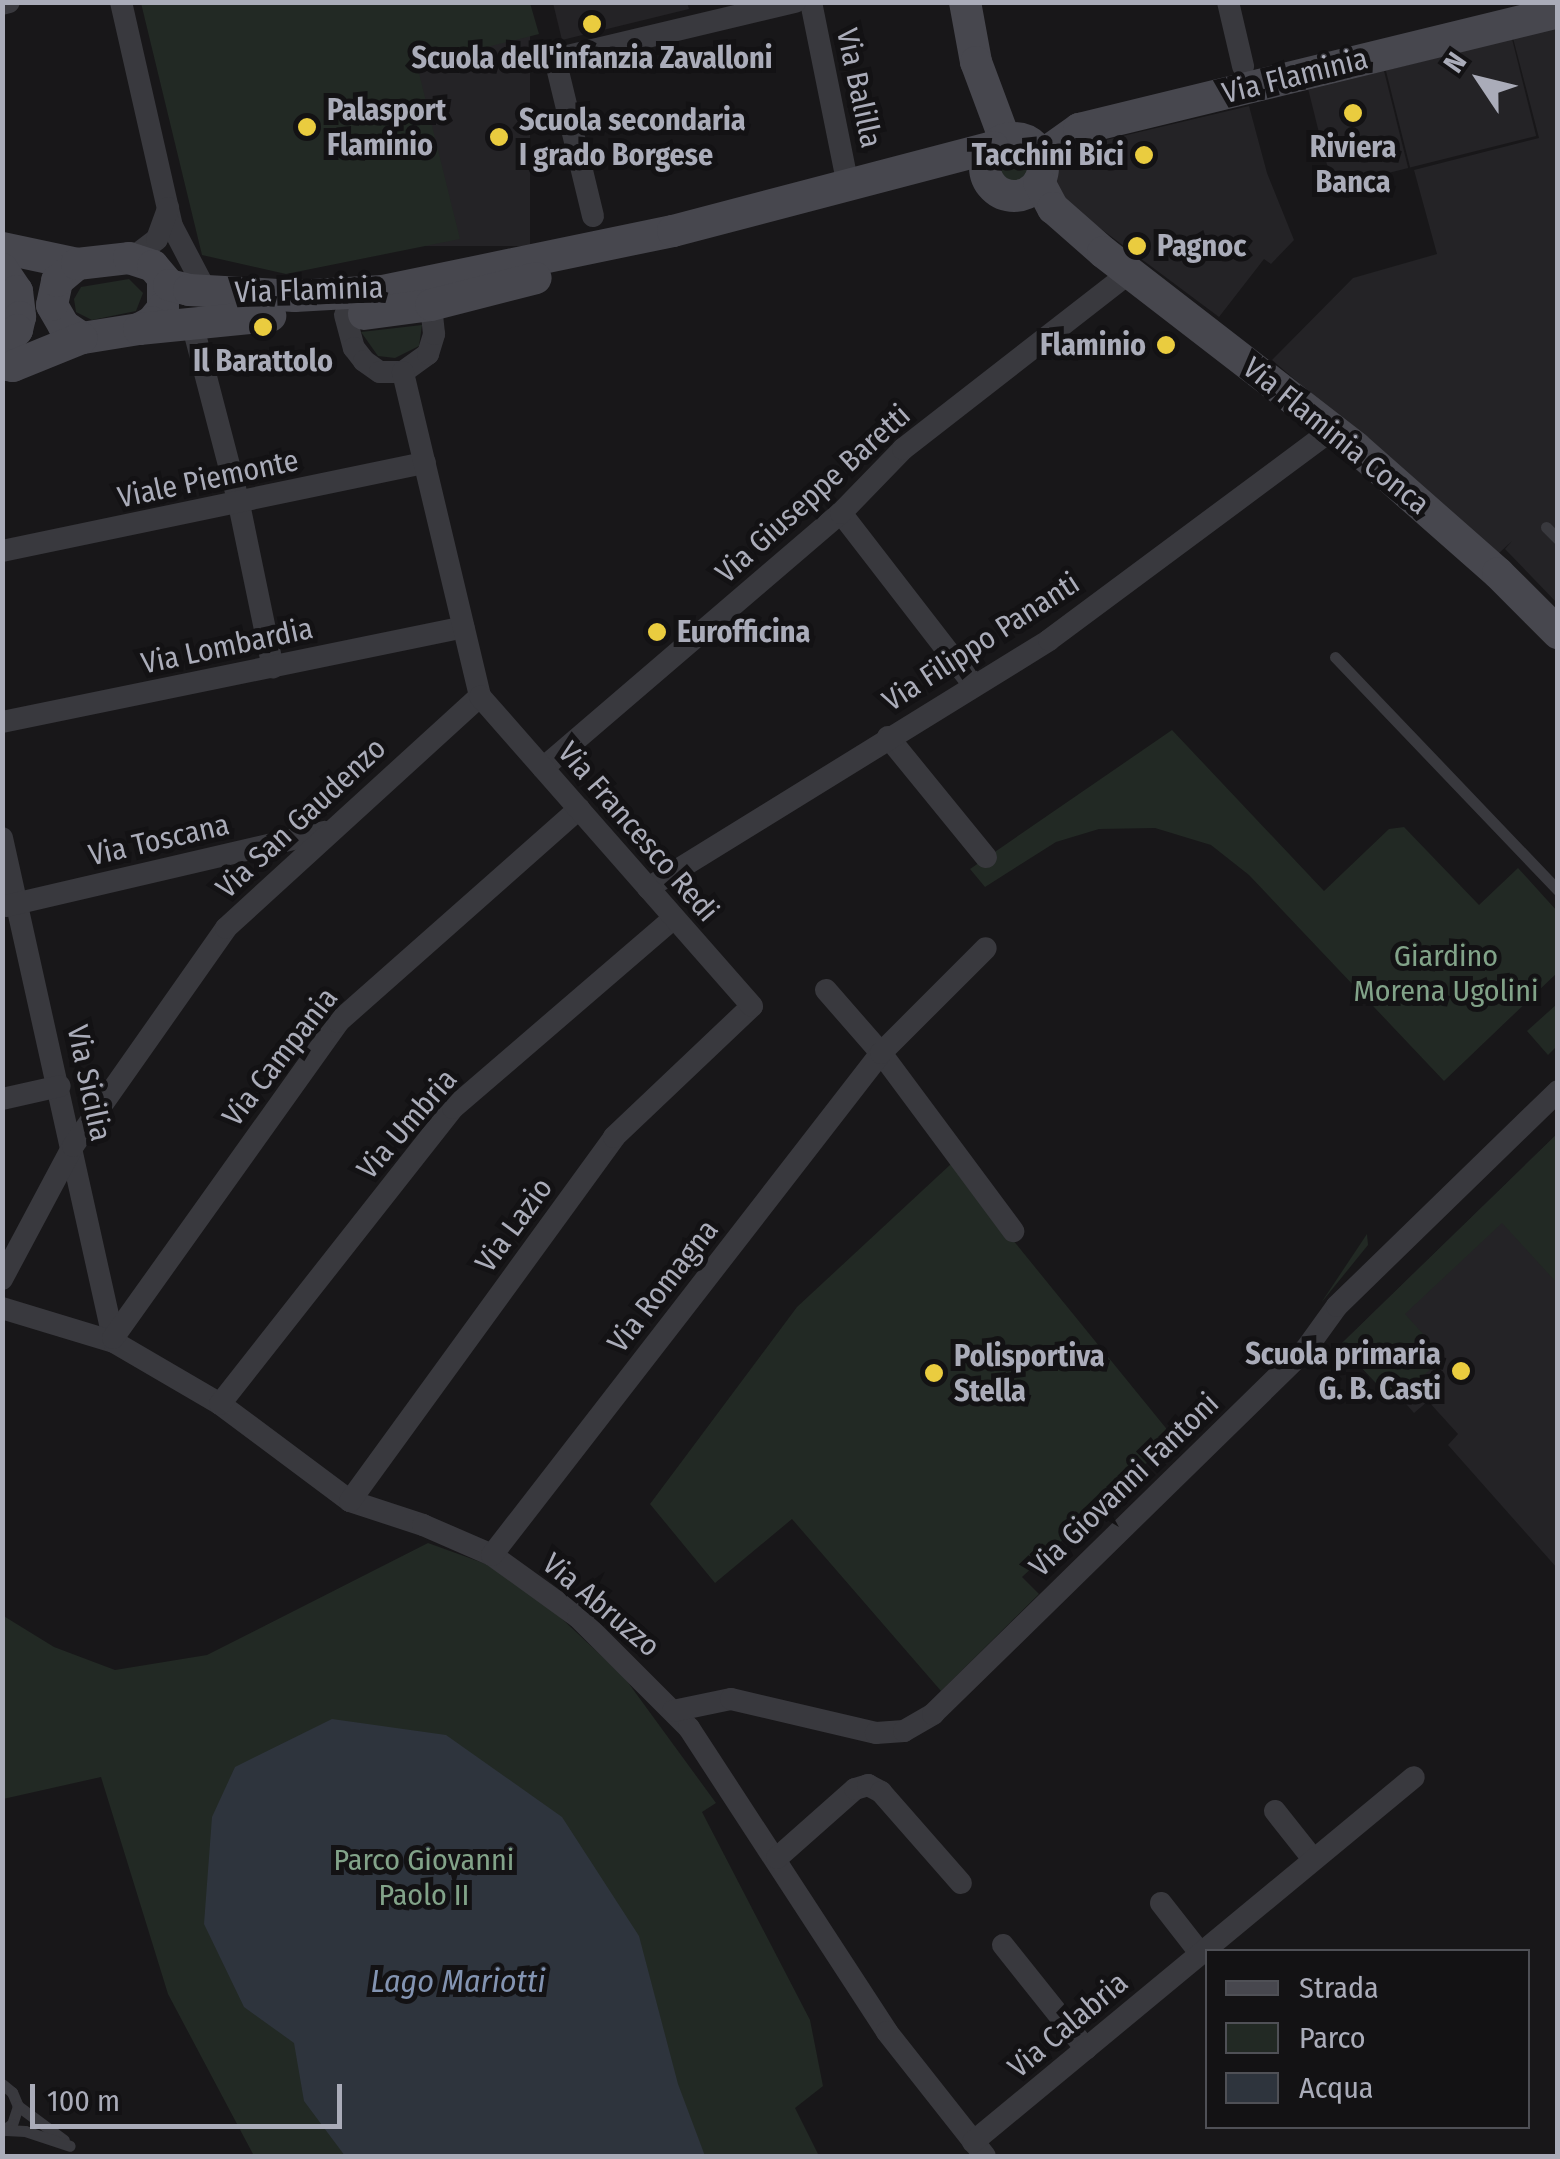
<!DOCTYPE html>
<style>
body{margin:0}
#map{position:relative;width:1560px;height:2159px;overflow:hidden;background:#181719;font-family:"Fira Sans Condensed",sans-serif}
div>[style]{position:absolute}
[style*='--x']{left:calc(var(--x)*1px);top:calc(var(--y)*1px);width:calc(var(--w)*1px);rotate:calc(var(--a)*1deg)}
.built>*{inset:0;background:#242326;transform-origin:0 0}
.green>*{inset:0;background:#222924}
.round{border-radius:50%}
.water>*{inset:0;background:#2e343d}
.lane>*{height:11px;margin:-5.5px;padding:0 5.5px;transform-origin:5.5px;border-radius:5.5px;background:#39393e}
.street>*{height:22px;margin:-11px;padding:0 11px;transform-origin:11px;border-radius:11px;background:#39393e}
.secondary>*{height:32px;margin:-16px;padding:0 16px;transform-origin:16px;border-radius:16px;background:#47474e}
.secondary>.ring{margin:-16px;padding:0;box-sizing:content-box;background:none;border:32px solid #47474e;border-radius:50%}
.dots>*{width:28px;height:28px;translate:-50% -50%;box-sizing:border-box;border:5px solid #131214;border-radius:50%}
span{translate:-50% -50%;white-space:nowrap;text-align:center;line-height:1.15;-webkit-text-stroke:10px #131214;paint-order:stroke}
.poi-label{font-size:30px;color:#aaacb9;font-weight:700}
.left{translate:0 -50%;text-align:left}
.right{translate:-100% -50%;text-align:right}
.street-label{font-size:30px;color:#aaacb9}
.park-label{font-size:30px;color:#82a389}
.water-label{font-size:32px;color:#8394b2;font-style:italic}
.frame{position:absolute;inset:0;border:5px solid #aaacb9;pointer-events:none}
.legend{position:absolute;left:1205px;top:1949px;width:325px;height:180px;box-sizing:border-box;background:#131214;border:2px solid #4f5056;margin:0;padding:12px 18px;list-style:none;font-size:30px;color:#aaacb9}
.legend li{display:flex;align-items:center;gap:20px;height:50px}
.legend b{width:50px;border:2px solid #4f5056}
.north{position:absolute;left:1430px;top:30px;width:100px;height:100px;-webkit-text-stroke:8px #131214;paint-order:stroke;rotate:305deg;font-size:28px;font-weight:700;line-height:40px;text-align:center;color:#aaacb9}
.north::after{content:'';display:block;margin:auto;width:35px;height:45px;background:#aaacb9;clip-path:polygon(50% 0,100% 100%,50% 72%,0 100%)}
.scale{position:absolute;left:30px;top:2084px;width:312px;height:45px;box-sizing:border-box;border:5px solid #aaacb9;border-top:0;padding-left:12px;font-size:30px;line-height:35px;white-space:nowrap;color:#aaacb9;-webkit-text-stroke:8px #131214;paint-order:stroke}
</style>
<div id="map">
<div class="built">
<i style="clip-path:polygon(687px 2px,689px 9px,562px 40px,553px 3px)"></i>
<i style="left:401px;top:3px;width:129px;height:243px"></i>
<i style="clip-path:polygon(1557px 27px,1557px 603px,1505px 549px,1512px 541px,1498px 554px,1272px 360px,1353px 278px,1437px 254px,1414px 170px,1539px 138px,1513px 38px)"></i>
<i style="left:1512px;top:39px;width:100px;height:130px;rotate:76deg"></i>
<i style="left:1384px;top:71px;width:100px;height:78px;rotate:76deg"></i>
<i style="clip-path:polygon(1249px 106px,1267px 173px,1294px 240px,1271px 264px,1264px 259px,1219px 317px,1073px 208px,1057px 188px,1055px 176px,1057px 165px,1072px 148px)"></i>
<i style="clip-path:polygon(1557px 1134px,1557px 1568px,1448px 1445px,1458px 1434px,1428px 1401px,1414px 1413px,1400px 1397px,1394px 1402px,1340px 1345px)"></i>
</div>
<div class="green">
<i style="clip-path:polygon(141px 3px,530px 3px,539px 34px,417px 65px,460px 239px,286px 274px,202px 255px)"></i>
<i class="round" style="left:996px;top:149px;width:36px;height:36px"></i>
<i style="clip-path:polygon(129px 279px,143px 293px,136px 311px,92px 320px,76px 312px,74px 299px,81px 287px)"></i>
<i style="clip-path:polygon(422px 325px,419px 346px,395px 358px,378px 356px,361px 332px)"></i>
<i style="clip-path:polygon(1172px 730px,1324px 891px,1389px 829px,1404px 827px,1479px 905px,1518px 868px,1557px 911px,1557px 973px,1444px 1081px,1249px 875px,1211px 845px,1155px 828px,1099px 829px,1056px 842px,985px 887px,970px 869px)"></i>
<i style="clip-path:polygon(1557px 1004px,1557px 1046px,1548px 1055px,1527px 1031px)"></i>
<i style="clip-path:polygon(1557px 1134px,1557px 1283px,1502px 1223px,1405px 1314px,1444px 1357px,1394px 1402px,1340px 1345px)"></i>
<i style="clip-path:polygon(951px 1164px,1174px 1438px,1022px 1577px,1039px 1594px,941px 1691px,792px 1519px,715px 1583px,650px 1504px,797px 1307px)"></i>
<i style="clip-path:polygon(1367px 1234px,1368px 1245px,1321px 1303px)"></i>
<i style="clip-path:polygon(428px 1543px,486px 1564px,543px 1601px,624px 1677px,716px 1803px,702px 1812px,810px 2020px,823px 2086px,795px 2108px,819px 2156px,254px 2156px,168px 1994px,101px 1777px,3px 1799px,2px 1615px,54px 1647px,115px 1670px,207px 1655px)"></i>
</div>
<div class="water">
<i style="clip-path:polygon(332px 1719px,446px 1735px,562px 1817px,639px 1936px,678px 2084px,705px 2156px,345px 2156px,304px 2101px,294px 2043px,244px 2007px,204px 1924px,212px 1817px,235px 1767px)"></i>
</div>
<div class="lane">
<i style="--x:1546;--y:527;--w:17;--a:45"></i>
<i style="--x:1335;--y:657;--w:323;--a:46.3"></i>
<i style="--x:2;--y:2084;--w:13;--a:39"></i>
<i style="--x:12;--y:2092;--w:15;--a:67"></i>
<i style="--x:18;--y:2106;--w:19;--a:108"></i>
<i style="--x:12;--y:2124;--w:12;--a:145"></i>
<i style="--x:18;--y:2106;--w:57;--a:36.5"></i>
<i style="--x:6;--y:2130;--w:19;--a:3"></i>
<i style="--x:25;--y:2131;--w:47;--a:18.4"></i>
</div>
<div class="street">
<i style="--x:121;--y:2;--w:230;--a:77.2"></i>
<i style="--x:172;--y:226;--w:73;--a:62.4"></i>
<i style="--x:811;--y:2;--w:188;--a:78.6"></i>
<i style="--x:1228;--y:2;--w:66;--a:76.8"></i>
<i style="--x:2;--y:4;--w:7;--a:-16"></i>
<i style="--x:593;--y:216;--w:162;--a:-103.6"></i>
<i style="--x:555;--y:59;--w:247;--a:-13.4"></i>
<i style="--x:122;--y:258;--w:14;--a:-12"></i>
<i style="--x:136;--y:255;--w:26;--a:-37"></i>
<i style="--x:157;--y:239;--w:33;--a:-70"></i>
<i style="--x:345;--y:315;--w:34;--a:75"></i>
<i style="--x:354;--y:348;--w:16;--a:52"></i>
<i style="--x:364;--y:361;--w:19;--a:35"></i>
<i style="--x:380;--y:372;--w:23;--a:0"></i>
<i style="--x:403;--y:372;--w:31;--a:-36"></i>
<i style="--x:428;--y:354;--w:21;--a:-73"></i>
<i style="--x:434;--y:334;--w:29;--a:-96"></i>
<i style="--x:192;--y:323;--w:187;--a:75.4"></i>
<i style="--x:239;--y:504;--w:167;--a:78.3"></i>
<i style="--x:841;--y:513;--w:217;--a:52.3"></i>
<i style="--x:2;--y:551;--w:432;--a:-11.8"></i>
<i style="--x:2;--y:722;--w:471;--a:-11.6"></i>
<i style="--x:888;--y:737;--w:155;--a:50.8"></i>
<i style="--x:543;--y:768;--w:392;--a:-40.6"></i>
<i style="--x:841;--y:513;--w:89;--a:-45.9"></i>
<i style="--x:903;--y:449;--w:288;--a:-37.9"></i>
<i style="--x:2;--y:838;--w:516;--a:77.47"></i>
<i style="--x:648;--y:888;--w:471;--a:-31.7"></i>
<i style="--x:1049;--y:640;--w:354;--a:-36.6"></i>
<i style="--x:6;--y:906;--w:327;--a:-13.1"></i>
<i style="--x:826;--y:990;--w:84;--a:48.9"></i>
<i style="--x:881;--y:1053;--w:222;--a:53.4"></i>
<i style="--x:2;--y:1099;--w:59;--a:-12.6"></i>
<i style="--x:2;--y:1279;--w:151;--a:-61.9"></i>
<i style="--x:73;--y:1146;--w:266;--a:-54.9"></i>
<i style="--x:226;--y:928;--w:344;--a:-42.4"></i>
<i style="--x:480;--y:696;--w:333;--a:-103.4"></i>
<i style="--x:2;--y:1308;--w:117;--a:16.9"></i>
<i style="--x:114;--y:1342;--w:123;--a:30.3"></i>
<i style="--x:220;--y:1404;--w:162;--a:36.7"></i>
<i style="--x:350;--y:1501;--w:77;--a:18.2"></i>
<i style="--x:423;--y:1525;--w:75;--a:23.5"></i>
<i style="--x:492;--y:1555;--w:106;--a:35.8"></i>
<i style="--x:578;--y:1617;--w:157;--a:45"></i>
<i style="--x:689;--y:1728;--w:363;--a:56.9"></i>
<i style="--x:887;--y:2032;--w:158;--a:51.7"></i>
<i style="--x:113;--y:1338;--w:388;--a:-54.5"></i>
<i style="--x:338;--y:1022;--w:322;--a:-41.5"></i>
<i style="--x:220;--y:1404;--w:377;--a:-51.8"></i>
<i style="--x:453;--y:1108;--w:291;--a:-40.7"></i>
<i style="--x:350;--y:1501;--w:450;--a:-54"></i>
<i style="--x:614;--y:1137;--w:190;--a:-43.5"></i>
<i style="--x:752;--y:1006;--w:412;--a:-131.3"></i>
<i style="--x:492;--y:1555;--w:635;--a:-52.23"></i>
<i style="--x:881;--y:1053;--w:148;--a:-45"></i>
<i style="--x:673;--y:1711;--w:59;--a:-11.7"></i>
<i style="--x:731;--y:1699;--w:149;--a:13.2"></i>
<i style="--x:876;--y:1733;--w:28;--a:-4"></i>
<i style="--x:904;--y:1731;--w:34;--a:-30"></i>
<i style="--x:933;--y:1714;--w:522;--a:-44.38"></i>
<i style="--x:1306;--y:1349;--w:53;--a:-54.2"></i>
<i style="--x:1337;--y:1306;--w:308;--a:-44.2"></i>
<i style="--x:1275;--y:1811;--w:61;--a:51.6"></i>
<i style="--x:777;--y:1858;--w:104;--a:-41.5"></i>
<i style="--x:855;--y:1789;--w:14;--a:-17"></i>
<i style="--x:868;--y:1785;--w:15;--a:28"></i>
<i style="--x:881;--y:1792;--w:121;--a:48.7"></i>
<i style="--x:1161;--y:1903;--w:63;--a:52"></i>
<i style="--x:1003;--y:1945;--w:133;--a:51.4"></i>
<i style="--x:973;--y:2142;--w:572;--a:-39.61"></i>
</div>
<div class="secondary">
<i style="--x:965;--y:2;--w:61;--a:79.6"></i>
<i style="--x:976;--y:62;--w:83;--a:69.6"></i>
<i class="ring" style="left:985px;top:138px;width:26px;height:26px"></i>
<i style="--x:1041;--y:156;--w:47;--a:-35.4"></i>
<i style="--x:1079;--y:129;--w:493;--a:-13.7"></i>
<i style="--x:1039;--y:182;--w:30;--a:62"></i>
<i style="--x:1053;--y:208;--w:67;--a:41.3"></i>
<i style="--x:1103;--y:252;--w:319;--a:37.7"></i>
<i style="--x:1355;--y:447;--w:191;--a:41.4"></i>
<i style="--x:1498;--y:573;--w:85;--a:45"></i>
<i style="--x:2;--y:248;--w:77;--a:12"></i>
<i style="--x:2;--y:269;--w:27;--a:56"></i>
<i style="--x:17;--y:291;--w:26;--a:83"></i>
<i style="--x:20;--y:317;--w:13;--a:103"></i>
<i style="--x:17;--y:330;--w:22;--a:133"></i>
<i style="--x:163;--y:281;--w:27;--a:90"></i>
<i style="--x:163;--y:308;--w:18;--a:128"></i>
<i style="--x:152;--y:322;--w:15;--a:152"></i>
<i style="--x:139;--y:329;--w:58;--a:171"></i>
<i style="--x:82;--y:338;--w:22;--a:-146"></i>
<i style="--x:64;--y:326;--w:24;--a:-120"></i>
<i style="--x:52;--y:305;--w:25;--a:-78"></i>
<i style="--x:57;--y:281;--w:26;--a:-40"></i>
<i style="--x:77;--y:264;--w:52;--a:-6.6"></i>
<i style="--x:129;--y:258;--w:25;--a:18"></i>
<i style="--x:153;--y:266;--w:25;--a:50"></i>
<i style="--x:169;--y:285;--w:21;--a:14"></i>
<i style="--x:189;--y:290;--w:106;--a:3.2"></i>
<i style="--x:295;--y:296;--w:88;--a:-3.3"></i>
<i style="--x:383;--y:291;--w:296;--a:-11.7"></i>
<i style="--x:673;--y:231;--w:331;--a:-14.7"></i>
<i style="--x:364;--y:314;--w:68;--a:-7.7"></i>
<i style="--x:431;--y:305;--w:108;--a:-14.4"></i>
<i style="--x:139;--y:329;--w:132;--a:-5.7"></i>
<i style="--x:2;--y:364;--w:11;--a:10"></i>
<i style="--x:13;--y:366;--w:74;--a:-22.1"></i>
</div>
<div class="dots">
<i style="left:592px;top:24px;background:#eacc3f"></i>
<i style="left:1353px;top:113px;background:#eacc3f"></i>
<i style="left:307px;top:127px;background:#eacc3f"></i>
<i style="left:499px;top:137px;background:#eacc3f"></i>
<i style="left:1144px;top:155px;background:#eacc3f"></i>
<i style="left:1137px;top:246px;background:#eacc3f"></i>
<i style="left:263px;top:327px;background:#eacc3f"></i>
<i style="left:1166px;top:345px;background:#eacc3f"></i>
<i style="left:657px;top:632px;background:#eacc3f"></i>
<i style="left:1461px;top:1371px;background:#eacc3f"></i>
<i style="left:934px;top:1373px;background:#eacc3f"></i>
</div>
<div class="poi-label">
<span style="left:592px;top:58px">Scuola dell'infanzia Zavalloni</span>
<span class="left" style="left:327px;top:127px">Palasport<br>Flaminio</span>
<span class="left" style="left:519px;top:137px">Scuola secondaria<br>I grado Borgese</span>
<span style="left:1353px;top:164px">Riviera<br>Banca</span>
<span class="right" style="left:1124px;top:155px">Tacchini Bici</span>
<span class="left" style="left:1157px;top:246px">Pagnoc</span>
<span class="right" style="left:1146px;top:345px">Flaminio</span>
<span style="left:263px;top:361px">Il Barattolo</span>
<span class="left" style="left:677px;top:632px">Eurofficina</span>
<span class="right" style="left:1441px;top:1371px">Scuola primaria<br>G. B. Casti</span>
<span class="left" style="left:954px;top:1373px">Polisportiva<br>Stella</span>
</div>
<div class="street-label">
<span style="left:1295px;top:76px;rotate:-14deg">Via Flaminia</span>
<span style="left:859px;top:88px;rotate:78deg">Via Balilla</span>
<span style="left:309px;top:290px;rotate:-2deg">Via Flaminia</span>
<span style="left:1336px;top:436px;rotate:39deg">Via Flaminia Conca</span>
<span style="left:208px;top:479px;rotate:-12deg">Viale Piemonte</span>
<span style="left:813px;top:494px;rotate:-42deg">Via Giuseppe Baretti</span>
<span style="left:981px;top:642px;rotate:-33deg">Via Filippo Pananti</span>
<span style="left:227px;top:646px;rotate:-12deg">Via Lombardia</span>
<span style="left:301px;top:818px;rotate:-43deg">Via San Gaudenzo</span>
<span style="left:638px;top:832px;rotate:49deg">Via Francesco Redi</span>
<span style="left:159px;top:840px;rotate:-13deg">Via Toscana</span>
<span style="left:280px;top:1057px;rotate:-52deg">Via Campania</span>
<span style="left:89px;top:1083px;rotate:78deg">Via Sicilia</span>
<span style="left:407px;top:1124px;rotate:-49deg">Via Umbria</span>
<span style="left:514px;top:1225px;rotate:-54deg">Via Lazio</span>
<span style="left:663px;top:1286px;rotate:-52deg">Via Romagna</span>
<span style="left:1124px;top:1485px;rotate:-44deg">Via Giovanni Fantoni</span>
<span style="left:601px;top:1605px;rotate:40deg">Via Abruzzo</span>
<span style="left:1068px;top:2025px;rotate:-40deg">Via Calabria</span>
</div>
<div class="park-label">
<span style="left:1446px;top:973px">Giardino<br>Morena Ugolini</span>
<span style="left:424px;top:1877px">Parco Giovanni<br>Paolo II</span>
</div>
<div class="water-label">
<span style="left:458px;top:1981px">Lago Mariotti</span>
</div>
<div class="frame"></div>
<ul class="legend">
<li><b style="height:12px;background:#47474e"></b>Strada</li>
<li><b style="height:28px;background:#222924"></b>Parco</li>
<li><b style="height:28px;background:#2e343d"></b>Acqua</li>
</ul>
<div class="north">N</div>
<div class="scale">100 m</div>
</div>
